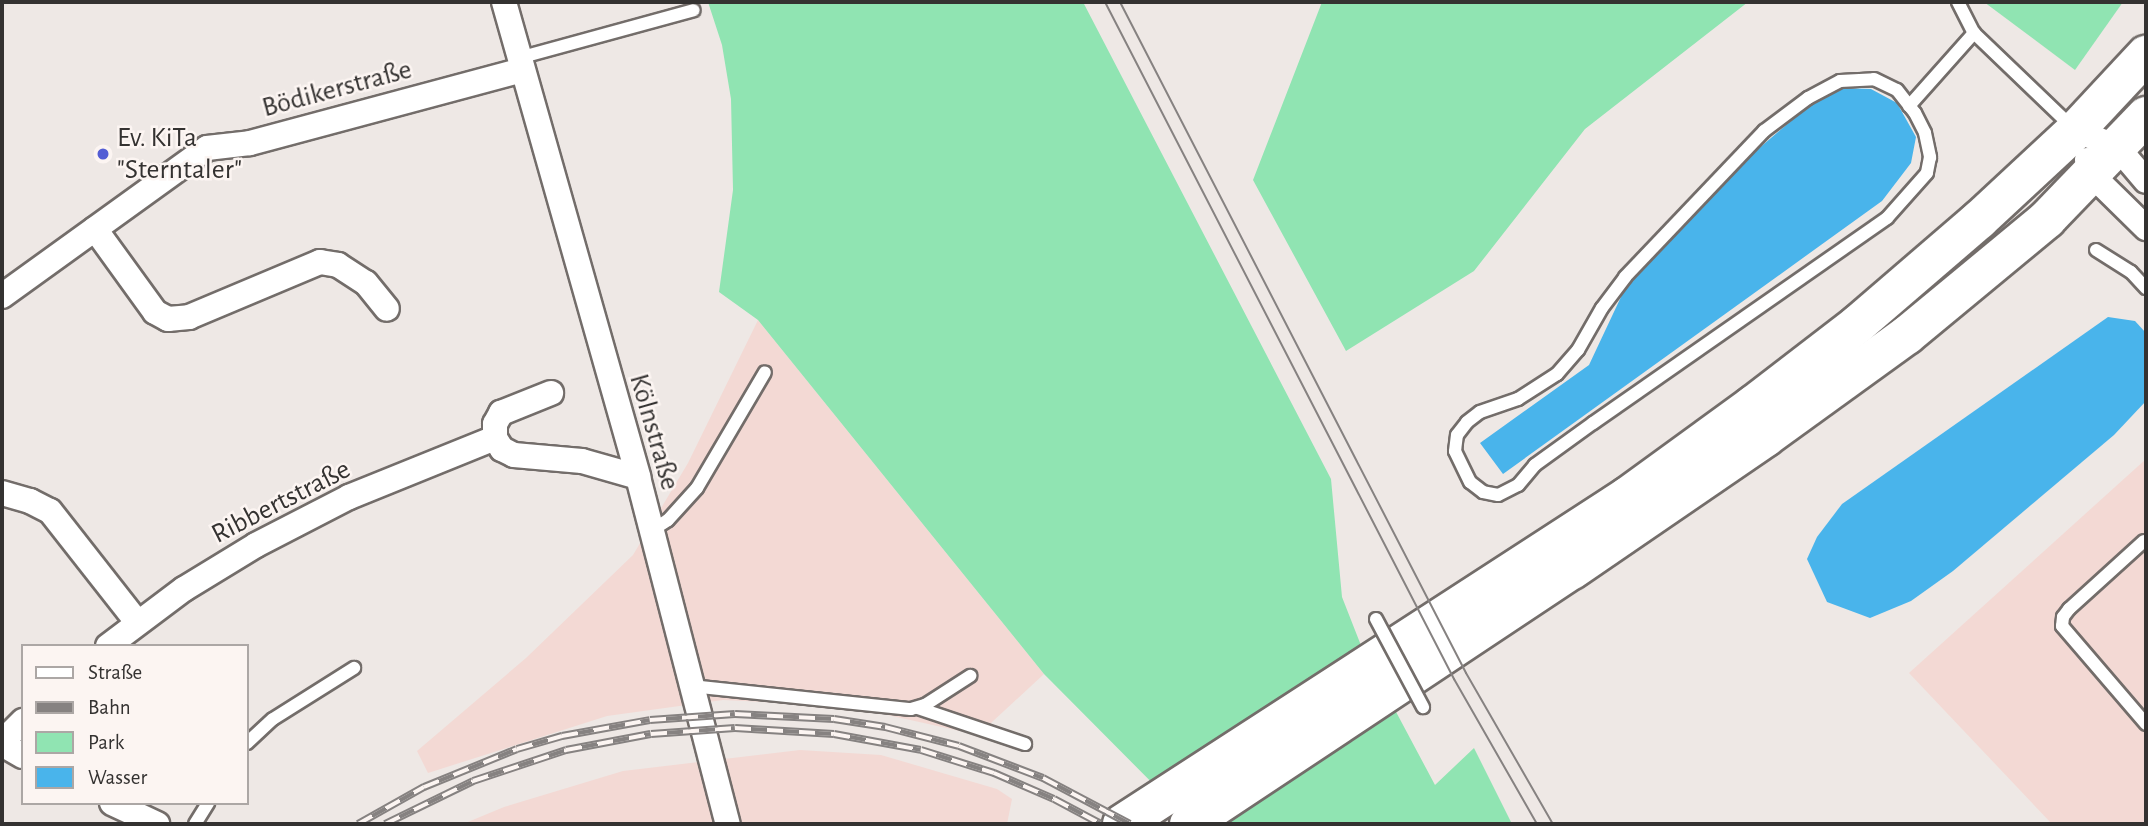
<!DOCTYPE html>
<meta charset="utf-8">
<style>
body{margin:0}
#map{position:relative;width:2148px;height:826px;overflow:hidden;background:#eee8e5;font-family:"Alegreya Sans",sans-serif}
div>[style]{position:absolute}
[style*='--x']{left:calc(var(--x)*1px);top:calc(var(--y)*1px);width:calc(var(--w)*1px);rotate:calc(var(--a)*1deg)}
.commercial>*{inset:0;background:#f3d9d4}
.green>*{inset:0;background:#90e4b2}
.water>*{inset:0;background:#49b4eb}
.roads{filter:drop-shadow(2px 0 #736d6a) drop-shadow(-2px 0 #736d6a) drop-shadow(0 2px #736d6a) drop-shadow(0 -2px #736d6a)}
.service>*{height:12px;margin:-6px;padding:0 6px;transform-origin:6px;border-radius:6px;background:#fff}
.minor>*{height:24px;margin:-12px;padding:0 12px;transform-origin:12px;border-radius:12px;background:#fff}
.primary>*{height:38px;margin:-19px;padding:0 19px;transform-origin:19px;border-radius:19px;background:#fff}
.tram>*{height:2px;margin:-1px;padding:0 1px;transform-origin:1px;border-radius:1px;background:#868281}
.rail>*{height:8px;margin-top:-4px;transform-origin:0;background:repeating-linear-gradient(90deg,#fcf5f2 0 16px,#868281 0 32px);box-sizing:border-box;border-block:2px solid #868281}
.bridges{filter:drop-shadow(2px 0 #736d6a) drop-shadow(-2px 0 #736d6a) drop-shadow(0 2px #736d6a) drop-shadow(0 -2px #736d6a)}
.service-bridge>*{height:12px;margin:-6px;padding:0 6px;transform-origin:6px;border-radius:6px;background:#fff}
.dots>*{width:19px;height:19px;translate:-50% -50%;box-sizing:border-box;border:4px solid #fcf5f2;border-radius:50%}
span{translate:-50% -50%;white-space:nowrap;text-align:center;line-height:1.15;-webkit-text-stroke:5px #fcf5f2;paint-order:stroke}
.street-label{font-size:28px;color:#343231}
.poi-label{font-size:28px;color:#343231}
.left{translate:0 -50%;text-align:left}
.frame{position:absolute;inset:0;border:4px solid #343231;pointer-events:none}
.legend{position:absolute;left:21px;top:644px;width:228px;height:161px;box-sizing:border-box;background:#fcf5f2;border:2px solid #aca7a5;margin:0;padding:9px 12px;list-style:none;font-size:21px;color:#343231}
.legend li{display:flex;align-items:center;gap:14px;height:35px}
.legend b{width:35px;border:2px solid #aca7a5}
</style>
<div id="map">
<div class="commercial">
<i style="clip-path:polygon(758px 320px,1044px 674px,978px 735px,847px 706px,723px 700px,607px 716px,428px 773px,417px 751px,526px 658px,633px 555px,688px 463px)"></i>
<i style="clip-path:polygon(2146px 459px,2146px 824px,2052px 824px,1909px 673px)"></i>
<i style="clip-path:polygon(800px 750px,881px 755px,997px 789px,1012px 799px,1007px 824px,463px 824px,504px 807px,623px 771px)"></i>
</div>
<div class="green">
<i style="clip-path:polygon(708px 2px,1083px 2px,1331px 479px,1342px 597px,1362px 648px,1435px 785px,1474px 748px,1512px 824px,1193px 824px,1044px 674px,758px 320px,719px 292px,733px 190px,731px 99px,722px 45px)"></i>
<i style="clip-path:polygon(1322px 2px,1748px 2px,1585px 129px,1474px 271px,1346px 351px,1253px 180px)"></i>
<i style="clip-path:polygon(1984px 2px,2123px 2px,2075px 70px)"></i>
</div>
<div class="water">
<i style="clip-path:polygon(1841px 88px,1871px 89px,1897px 103px,1916px 137px,1911px 163px,1882px 201px,1503px 474px,1480px 443px,1589px 365px,1628px 282px,1750px 156px,1805px 109px)"></i>
<i style="clip-path:polygon(2108px 317px,2135px 321px,2146px 333px,2146px 401px,2114px 435px,1953px 571px,1911px 601px,1870px 618px,1827px 602px,1807px 559px,1817px 537px,1842px 504px)"></i>
</div>
<div class="roads">
<div class="service">
<i style="--x:1958;--y:2;--w:35;--a:63"></i>
<i style="--x:1974;--y:33;--w:136;--a:43.8"></i>
<i style="--x:519;--y:58;--w:181;--a:-15.3"></i>
<i style="--x:1874;--y:79;--w:25;--a:26"></i>
<i style="--x:1897;--y:90;--w:29;--a:52"></i>
<i style="--x:1915;--y:113;--w:22;--a:63"></i>
<i style="--x:1925;--y:133;--w:25;--a:78"></i>
<i style="--x:1930;--y:157;--w:16;--a:101"></i>
<i style="--x:1927;--y:173;--w:60;--a:131.6"></i>
<i style="--x:1887;--y:218;--w:358;--a:145.1"></i>
<i style="--x:1593;--y:423;--w:72;--a:144.1"></i>
<i style="--x:1535;--y:465;--w:26;--a:130"></i>
<i style="--x:1518;--y:485;--w:22;--a:153"></i>
<i style="--x:1498;--y:495;--w:15;--a:-169"></i>
<i style="--x:1483;--y:492;--w:16;--a:-142"></i>
<i style="--x:1470;--y:482;--w:34;--a:-116"></i>
<i style="--x:1455;--y:451;--w:16;--a:-83"></i>
<i style="--x:1457;--y:435;--w:16;--a:-52"></i>
<i style="--x:1467;--y:422;--w:16;--a:-38"></i>
<i style="--x:1480;--y:412;--w:40;--a:-18.9"></i>
<i style="--x:1518;--y:399;--w:46;--a:-32.7"></i>
<i style="--x:1557;--y:374;--w:32;--a:-49"></i>
<i style="--x:1578;--y:350;--w:48;--a:-60.3"></i>
<i style="--x:1602;--y:308;--w:39;--a:-53"></i>
<i style="--x:1625;--y:277;--w:202;--a:-46.4"></i>
<i style="--x:1764;--y:131;--w:55;--a:-36.9"></i>
<i style="--x:1808;--y:98;--w:36;--a:-28"></i>
<i style="--x:1840;--y:81;--w:34;--a:-3"></i>
<i style="--x:1909;--y:106;--w:98;--a:-48.3"></i>
<i style="--x:2096;--y:250;--w:41;--a:32.2"></i>
<i style="--x:2131;--y:272;--w:22;--a:47"></i>
<i style="--x:651;--y:531;--w:20;--a:-33"></i>
<i style="--x:668;--y:520;--w:43;--a:-47.8"></i>
<i style="--x:697;--y:488;--w:134;--a:-59.6"></i>
<i style="--x:2144;--y:541;--w:101;--a:137.8"></i>
<i style="--x:2069;--y:609;--w:10;--a:127"></i>
<i style="--x:2063;--y:617;--w:9;--a:96"></i>
<i style="--x:2062;--y:626;--w:129;--a:49.4"></i>
<i style="--x:691;--y:686;--w:221;--a:6"></i>
<i style="--x:911;--y:709;--w:15;--a:-16"></i>
<i style="--x:925;--y:705;--w:54;--a:-32.8"></i>
<i style="--x:918;--y:708;--w:113;--a:18.6"></i>
<i style="--x:247;--y:743;--w:35;--a:-43"></i>
<i style="--x:273;--y:719;--w:96;--a:-32.2"></i>
<i style="--x:195;--y:824;--w:25;--a:-58"></i>
</div>
<div class="minor">
<i style="--x:504;--y:2;--w:494;--a:74.2"></i>
<i style="--x:638;--y:477;--w:358;--a:75.5"></i>
<i style="--x:2076;--y:130;--w:46;--a:23.2"></i>
<i style="--x:2118;--y:148;--w:43;--a:49.7"></i>
<i style="--x:2087;--y:160;--w:16;--a:72"></i>
<i style="--x:2092;--y:175;--w:76;--a:44.5"></i>
<i style="--x:95;--y:229;--w:102;--a:54.1"></i>
<i style="--x:155;--y:312;--w:15;--a:28"></i>
<i style="--x:168;--y:319;--w:21;--a:-5"></i>
<i style="--x:189;--y:317;--w:142;--a:-22.8"></i>
<i style="--x:320;--y:262;--w:18;--a:9"></i>
<i style="--x:338;--y:265;--w:33;--a:33"></i>
<i style="--x:366;--y:283;--w:33;--a:51"></i>
<i style="--x:2;--y:296;--w:253;--a:-35.8"></i>
<i style="--x:207;--y:148;--w:43;--a:-6.6"></i>
<i style="--x:250;--y:143;--w:282;--a:-15"></i>
<i style="--x:495;--y:438;--w:14;--a:-90"></i>
<i style="--x:495;--y:424;--w:13;--a:-61"></i>
<i style="--x:501;--y:413;--w:54;--a:-21.8"></i>
<i style="--x:2;--y:493;--w:29;--a:16"></i>
<i style="--x:30;--y:501;--w:22;--a:27"></i>
<i style="--x:50;--y:511;--w:141;--a:51.9"></i>
<i style="--x:108;--y:646;--w:95;--a:-36.9"></i>
<i style="--x:184;--y:589;--w:84;--a:-31.4"></i>
<i style="--x:256;--y:545;--w:105;--a:-27.3"></i>
<i style="--x:349;--y:497;--w:157;--a:-22"></i>
<i style="--x:495;--y:438;--w:13;--a:58"></i>
<i style="--x:502;--y:449;--w:13;--a:27"></i>
<i style="--x:514;--y:455;--w:68;--a:5"></i>
<i style="--x:582;--y:461;--w:58;--a:15.9"></i>
<i style="--x:2;--y:742;--w:30;--a:-45"></i>
<i style="--x:2;--y:744;--w:24;--a:30"></i>
<i style="--x:112;--y:803;--w:50;--a:25"></i>
</div>
<div class="primary">
<i style="--x:1122;--y:824;--w:603;--a:-32.95"></i>
<i style="--x:1628;--y:496;--w:155;--a:-36.1"></i>
<i style="--x:1753;--y:405;--w:133;--a:-37.6"></i>
<i style="--x:1858;--y:324;--w:160;--a:-40.7"></i>
<i style="--x:1979;--y:220;--w:132;--a:-42.9"></i>
<i style="--x:2076;--y:130;--w:103;--a:-47"></i>
<i style="--x:1189;--y:824;--w:460;--a:-33.6"></i>
<i style="--x:1572;--y:570;--w:235;--a:-34.4"></i>
<i style="--x:1766;--y:437;--w:174;--a:-35.9"></i>
<i style="--x:1907;--y:335;--w:182;--a:-39.6"></i>
<i style="--x:2047;--y:219;--w:143;--a:-46.1"></i>
</div>
</div>
<div class="tram">
<i style="--x:1105;--y:2;--w:762;--a:62.73"></i>
<i style="--x:1454;--y:679;--w:167;--a:60.2"></i>
<i style="--x:1120;--y:2;--w:755;--a:62.72"></i>
<i style="--x:1466;--y:673;--w:174;--a:60.1"></i>
</div>
<div class="rail">
<i style="--x:358;--y:824;--w:76;--a:-29.3"></i>
<i style="--x:424;--y:787;--w:100;--a:-22.2"></i>
<i style="--x:517;--y:749;--w:47;--a:-16.1"></i>
<i style="--x:562;--y:736;--w:89;--a:-10.3"></i>
<i style="--x:650;--y:720;--w:85;--a:-4"></i>
<i style="--x:735;--y:714;--w:99;--a:2.9"></i>
<i style="--x:834;--y:719;--w:52;--a:8.9"></i>
<i style="--x:885;--y:727;--w:76;--a:14.4"></i>
<i style="--x:959;--y:746;--w:90;--a:20.9"></i>
<i style="--x:1043;--y:778;--w:98;--a:27.9"></i>
<i style="--x:385;--y:824;--w:98;--a:-26"></i>
<i style="--x:473;--y:781;--w:98;--a:-18.4"></i>
<i style="--x:566;--y:750;--w:86;--a:-10.7"></i>
<i style="--x:651;--y:734;--w:84;--a:-4.1"></i>
<i style="--x:735;--y:728;--w:99;--a:3.5"></i>
<i style="--x:834;--y:734;--w:88;--a:10.4"></i>
<i style="--x:921;--y:750;--w:77;--a:17.5"></i>
<i style="--x:994;--y:773;--w:65;--a:23.4"></i>
<i style="--x:1054;--y:799;--w:53;--a:28"></i>
</div>
<div class="bridges">
<div class="service-bridge">
<i style="--x:1376;--y:619;--w:100;--a:61.9"></i>
</div>
</div>
<div class="dots">
<i style="left:103px;top:154px;background:#535dd4"></i>
</div>
<div class="street-label">
<span style="left:337px;top:89px;rotate:-15deg">Bödikerstraße</span>
<span style="left:654px;top:432px;rotate:74deg">Kölnstraße</span>
<span style="left:281px;top:502px;rotate:-27deg">Ribbertstraße</span>
</div>
<div class="poi-label">
<span class="left" style="left:117px;top:154px">Ev. KiTa<br>"Sterntaler"</span>
</div>
<div class="frame"></div>
<ul class="legend">
<li><b style="height:9px;background:#fff"></b>Straße</li>
<li><b style="height:9px;background:#868281"></b>Bahn</li>
<li><b style="height:19px;background:#90e4b2"></b>Park</li>
<li><b style="height:19px;background:#49b4eb"></b>Wasser</li>
</ul>
</div>
